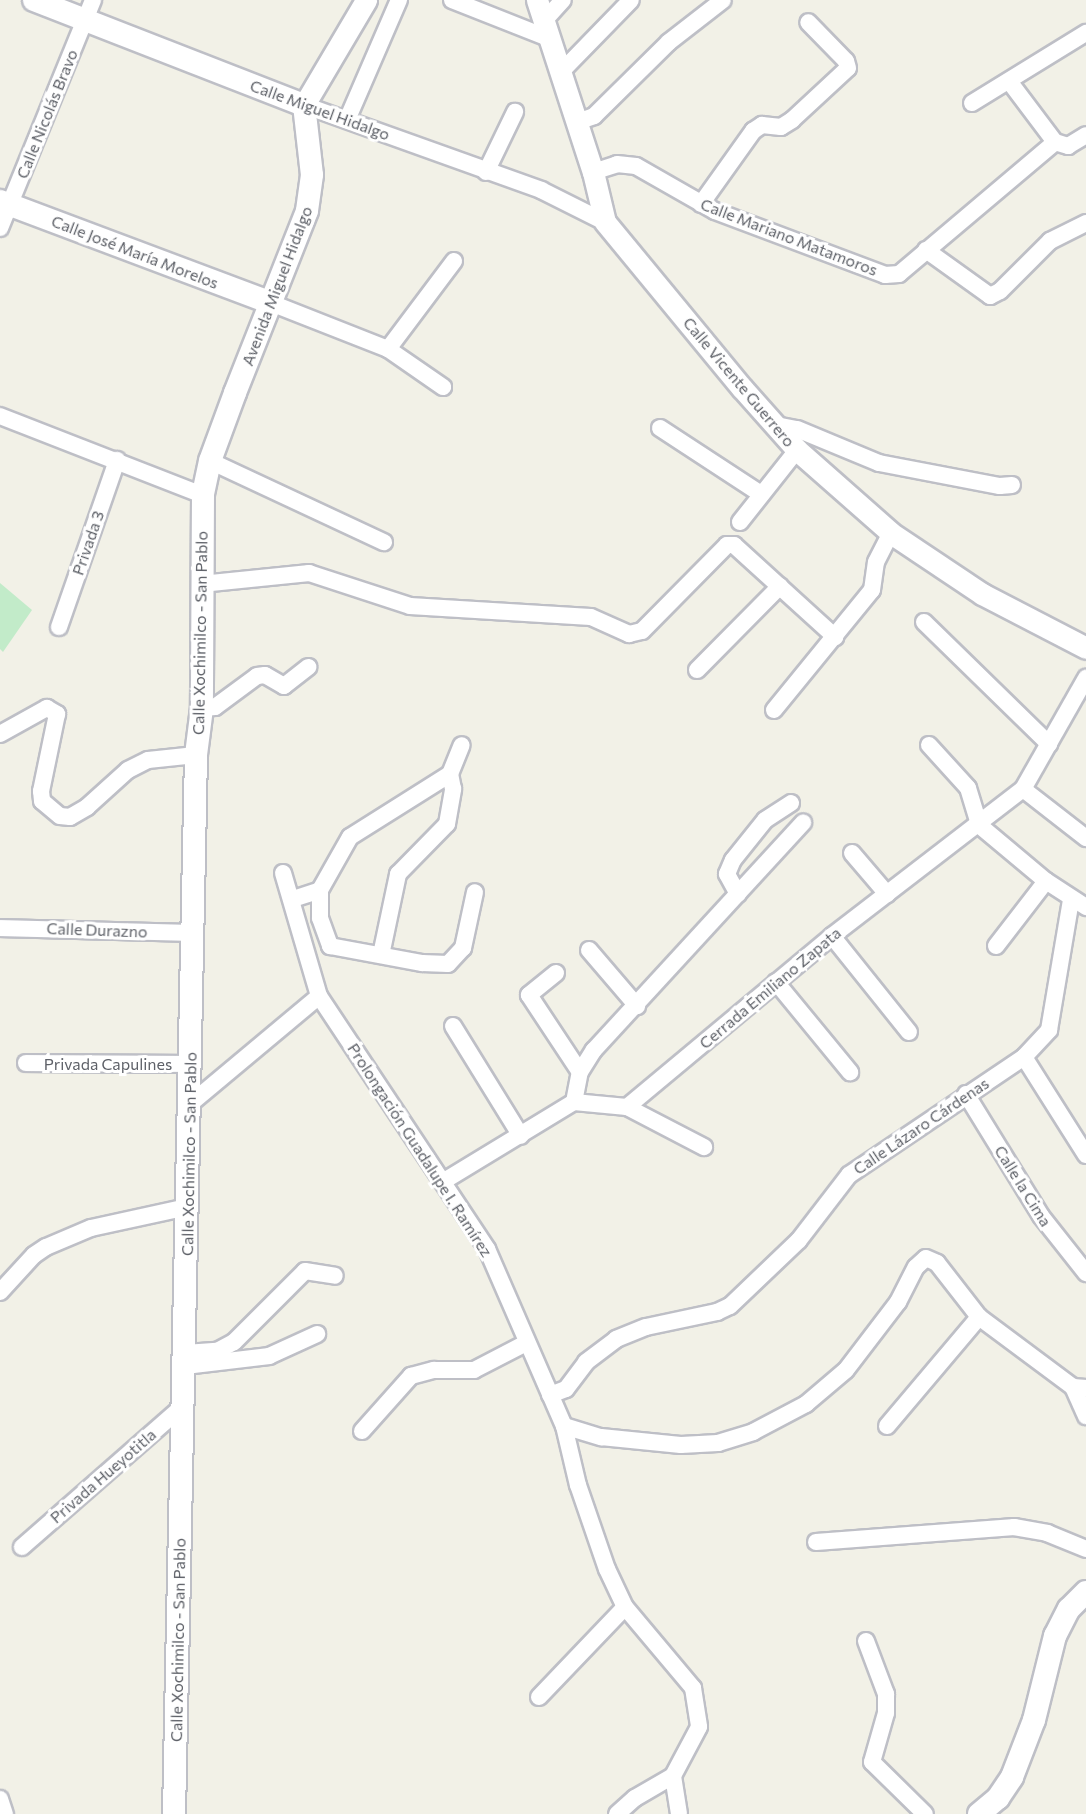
<!DOCTYPE html>
<meta charset="utf-8">
<style>
body{margin:0}
#map{position:relative;width:1086px;height:1814px;overflow:hidden;background:#f2f1e7;font-family:Commissioner,sans-serif}
div>[style]{position:absolute}
[style*='--x']{left:calc(var(--x)*1px);top:calc(var(--y)*1px);width:calc(var(--w)*1px);rotate:calc(var(--a)*1deg)}
.green>*{inset:0;background:#c2ebc9}
.roads{filter:drop-shadow(2px 0 #bebfc6) drop-shadow(-2px 0 #bebfc6) drop-shadow(0 2px #bebfc6) drop-shadow(0 -2px #bebfc6)}
.minor>*{height:16px;margin:-8px;padding:0 8px;transform-origin:8px;border-radius:8px;background:#fff}
.tertiary>*{height:21px;margin:-10.5px;padding:0 10.5px;transform-origin:10.5px;border-radius:10.5px;background:#fff}
.secondary>*{height:22px;margin:-11px;padding:0 11px;transform-origin:11px;border-radius:11px;background:#fff}
span{translate:-50% -50%;white-space:nowrap;text-align:center;line-height:1.15;-webkit-text-stroke:6px #fff;paint-order:stroke}
.street-label{font-size:16px;color:#5e6168}
</style>
<div id="map">
<div class="green">
<i style="clip-path:polygon(0 583px,32px 610px,3px 652px,0 649px)"></i>
</div>
<div class="roads">
<div class="minor">
<i style="--x:452;--y:0;--w:103;--a:21.6"></i>
<i style="--x:544;--y:21;--w:28;--a:-48"></i>
<i style="--x:561;--y:72;--w:100;--a:-45.8"></i>
<i style="--x:1009;--y:81;--w:76;--a:53"></i>
<i style="--x:972;--y:103;--w:134;--a:-31.6"></i>
<i style="--x:304;--y:105;--w:252;--a:19.7"></i>
<i style="--x:541;--y:190;--w:72;--a:26.6"></i>
<i style="--x:347;--y:120;--w:131;--a:-66.6"></i>
<i style="--x:577;--y:122;--w:18;--a:-19"></i>
<i style="--x:594;--y:116;--w:105;--a:-44.6"></i>
<i style="--x:669;--y:42;--w:68;--a:-37.9"></i>
<i style="--x:486;--y:172;--w:67;--a:-64.2"></i>
<i style="--x:593;--y:172;--w:25;--a:-18"></i>
<i style="--x:617;--y:164;--w:19;--a:6"></i>
<i style="--x:636;--y:166;--w:91;--a:29.7"></i>
<i style="--x:715;--y:211;--w:182;--a:20.6"></i>
<i style="--x:885;--y:275;--w:14;--a:-4"></i>
<i style="--x:899;--y:274;--w:204;--a:-40.2"></i>
<i style="--x:1055;--y:142;--w:14;--a:17"></i>
<i style="--x:1068;--y:146;--w:21;--a:-31"></i>
<i style="--x:701;--y:204;--w:90;--a:-54.5"></i>
<i style="--x:753;--y:131;--w:11;--a:-34"></i>
<i style="--x:762;--y:125;--w:19;--a:6"></i>
<i style="--x:781;--y:127;--w:13;--a:-32"></i>
<i style="--x:792;--y:120;--w:76;--a:-42.9"></i>
<i style="--x:848;--y:68;--w:7;--a:-106"></i>
<i style="--x:846;--y:61;--w:54;--a:-134.3"></i>
<i style="--x:0;--y:228;--w:246;--a:-67.8"></i>
<i style="--x:926;--y:250;--w:79;--a:35.7"></i>
<i style="--x:990;--y:296;--w:11;--a:-27"></i>
<i style="--x:1000;--y:291;--w:71;--a:-45"></i>
<i style="--x:1050;--y:241;--w:40;--a:-26.6"></i>
<i style="--x:271;--y:303;--w:126;--a:21.5"></i>
<i style="--x:388;--y:349;--w:67;--a:34.6"></i>
<i style="--x:388;--y:349;--w:110;--a:-53.1"></i>
<i style="--x:0;--y:416;--w:218;--a:21.3"></i>
<i style="--x:776;--y:425;--w:21;--a:11"></i>
<i style="--x:797;--y:429;--w:89;--a:22.5"></i>
<i style="--x:879;--y:463;--w:123;--a:10.8"></i>
<i style="--x:1000;--y:486;--w:12;--a:-5"></i>
<i style="--x:660;--y:428;--w:121;--a:33.2"></i>
<i style="--x:210;--y:461;--w:192;--a:25"></i>
<i style="--x:740;--y:522;--w:92;--a:-51.6"></i>
<i style="--x:201;--y:584;--w:109;--a:-5.8"></i>
<i style="--x:309;--y:573;--w:106;--a:18.1"></i>
<i style="--x:410;--y:606;--w:181;--a:3.5"></i>
<i style="--x:591;--y:617;--w:42;--a:24.1"></i>
<i style="--x:629;--y:634;--w:13;--a:-13"></i>
<i style="--x:642;--y:631;--w:121;--a:-45.3"></i>
<i style="--x:727;--y:545;--w:7;--a:0"></i>
<i style="--x:734;--y:545;--w:137;--a:42.3"></i>
<i style="--x:924;--y:622;--w:175;--a:44.3"></i>
<i style="--x:59;--y:627;--w:177;--a:-70.8"></i>
<i style="--x:697;--y:670;--w:118;--a:-45.3"></i>
<i style="--x:202;--y:708;--w:13;--a:-4"></i>
<i style="--x:215;--y:707;--w:52;--a:-36.4"></i>
<i style="--x:257;--y:676;--w:8;--a:-7"></i>
<i style="--x:265;--y:675;--w:22;--a:30"></i>
<i style="--x:284;--y:686;--w:31;--a:-38"></i>
<i style="--x:774;--y:710;--w:155;--a:-50.8"></i>
<i style="--x:872;--y:590;--w:28;--a:-82"></i>
<i style="--x:876;--y:562;--w:33;--a:-63"></i>
<i style="--x:0;--y:734;--w:54;--a:-29"></i>
<i style="--x:47;--y:708;--w:12;--a:31"></i>
<i style="--x:57;--y:714;--w:79;--a:101.7"></i>
<i style="--x:41;--y:791;--w:10;--a:84"></i>
<i style="--x:42;--y:801;--w:23;--a:40"></i>
<i style="--x:60;--y:816;--w:10;--a:6"></i>
<i style="--x:70;--y:817;--w:20;--a:-30"></i>
<i style="--x:87;--y:807;--w:55;--a:-42.1"></i>
<i style="--x:128;--y:770;--w:22;--a:-27"></i>
<i style="--x:148;--y:760;--w:48;--a:-5.9"></i>
<i style="--x:929;--y:745;--w:58;--a:47.8"></i>
<i style="--x:968;--y:788;--w:39;--a:73"></i>
<i style="--x:979;--y:825;--w:87;--a:39.9"></i>
<i style="--x:1046;--y:881;--w:48;--a:33"></i>
<i style="--x:1023;--y:789;--w:80;--a:37.9"></i>
<i style="--x:852;--y:853;--w:54;--a:49.5"></i>
<i style="--x:283;--y:873;--w:128;--a:73.7"></i>
<i style="--x:319;--y:996;--w:304;--a:56.4"></i>
<i style="--x:487;--y:1249;--w:193;--a:66.5"></i>
<i style="--x:564;--y:1426;--w:61;--a:76.7"></i>
<i style="--x:578;--y:1485;--w:89;--a:71"></i>
<i style="--x:607;--y:1569;--w:42;--a:64.7"></i>
<i style="--x:625;--y:1607;--w:106;--a:50"></i>
<i style="--x:693;--y:1688;--w:39;--a:81"></i>
<i style="--x:699;--y:1727;--w:55;--a:118"></i>
<i style="--x:673;--y:1776;--w:38;--a:81"></i>
<i style="--x:320;--y:890;--w:28;--a:90"></i>
<i style="--x:320;--y:918;--w:30;--a:70"></i>
<i style="--x:330;--y:946;--w:94;--a:10.5"></i>
<i style="--x:422;--y:963;--w:26;--a:2"></i>
<i style="--x:448;--y:964;--w:22;--a:-47"></i>
<i style="--x:463;--y:948;--w:57;--a:-77.9"></i>
<i style="--x:738;--y:894;--w:23;--a:-119"></i>
<i style="--x:727;--y:874;--w:15;--a:-67"></i>
<i style="--x:733;--y:860;--w:51;--a:-51.3"></i>
<i style="--x:765;--y:820;--w:31;--a:-33"></i>
<i style="--x:293;--y:899;--w:28;--a:-18"></i>
<i style="--x:320;--y:890;--w:61;--a:-60.5"></i>
<i style="--x:350;--y:837;--w:118;--a:-32.2"></i>
<i style="--x:450;--y:774;--w:31;--a:-68"></i>
<i style="--x:0;--y:928;--w:195;--a:1.5"></i>
<i style="--x:832;--y:936;--w:123;--a:51.3"></i>
<i style="--x:996;--y:946;--w:82;--a:-52.4"></i>
<i style="--x:589;--y:950;--w:74;--a:49.4"></i>
<i style="--x:381;--y:955;--w:83;--a:-78.1"></i>
<i style="--x:398;--y:874;--w:70;--a:-45.6"></i>
<i style="--x:447;--y:824;--w:36;--a:-80"></i>
<i style="--x:453;--y:789;--w:15;--a:-101"></i>
<i style="--x:556;--y:973;--w:35;--a:141"></i>
<i style="--x:529;--y:995;--w:92;--a:56.5"></i>
<i style="--x:776;--y:982;--w:117;--a:50.6"></i>
<i style="--x:453;--y:1026;--w:129;--a:58.3"></i>
<i style="--x:1024;--y:1057;--w:116;--a:57.7"></i>
<i style="--x:26;--y:1063;--w:164;--a:0.3"></i>
<i style="--x:966;--y:1094;--w:143;--a:58.4"></i>
<i style="--x:1041;--y:1216;--w:73;--a:51.7"></i>
<i style="--x:574;--y:1102;--w:31;--a:-79"></i>
<i style="--x:580;--y:1072;--w:26;--a:-58"></i>
<i style="--x:594;--y:1050;--w:309;--a:-47.4"></i>
<i style="--x:190;--y:1104;--w:168;--a:-39.9"></i>
<i style="--x:627;--y:1107;--w:87;--a:27.5"></i>
<i style="--x:444;--y:1181;--w:152;--a:-31.3"></i>
<i style="--x:574;--y:1102;--w:53;--a:5.4"></i>
<i style="--x:627;--y:1107;--w:267;--a:-39.8"></i>
<i style="--x:832;--y:936;--w:241;--a:-37.6"></i>
<i style="--x:1023;--y:789;--w:128;--a:-60.4"></i>
<i style="--x:0;--y:1292;--w:50;--a:-47.4"></i>
<i style="--x:34;--y:1255;--w:14;--a:-34"></i>
<i style="--x:46;--y:1247;--w:49;--a:-22.9"></i>
<i style="--x:91;--y:1228;--w:98;--a:-12.3"></i>
<i style="--x:185;--y:1353;--w:32;--a:-4"></i>
<i style="--x:217;--y:1351;--w:19;--a:-28"></i>
<i style="--x:234;--y:1342;--w:100;--a:-45"></i>
<i style="--x:305;--y:1271;--w:30;--a:9"></i>
<i style="--x:185;--y:1366;--w:85;--a:-6.8"></i>
<i style="--x:269;--y:1356;--w:53;--a:-24.6"></i>
<i style="--x:1073;--y:1387;--w:32;--a:66"></i>
<i style="--x:550;--y:1395;--w:17;--a:-21"></i>
<i style="--x:566;--y:1389;--w:34;--a:-53"></i>
<i style="--x:586;--y:1362;--w:38;--a:-37"></i>
<i style="--x:616;--y:1339;--w:32;--a:-22"></i>
<i style="--x:646;--y:1327;--w:73;--a:-11.9"></i>
<i style="--x:717;--y:1312;--w:14;--a:-25"></i>
<i style="--x:730;--y:1306;--w:95;--a:-43.7"></i>
<i style="--x:799;--y:1240;--w:82;--a:-52.4"></i>
<i style="--x:849;--y:1175;--w:211;--a:-34"></i>
<i style="--x:1024;--y:1057;--w:37;--a:-47"></i>
<i style="--x:1049;--y:1030;--w:132;--a:-80.4"></i>
<i style="--x:564;--y:1426;--w:39;--a:17"></i>
<i style="--x:601;--y:1437;--w:80;--a:5.7"></i>
<i style="--x:681;--y:1445;--w:37;--a:-3"></i>
<i style="--x:718;--y:1443;--w:37;--a:-17"></i>
<i style="--x:753;--y:1432;--w:60;--a:-27.8"></i>
<i style="--x:806;--y:1404;--w:52;--a:-40.4"></i>
<i style="--x:846;--y:1370;--w:86;--a:-52.6"></i>
<i style="--x:898;--y:1302;--w:39;--a:-63"></i>
<i style="--x:916;--y:1267;--w:13;--a:-42"></i>
<i style="--x:926;--y:1258;--w:12;--a:24"></i>
<i style="--x:937;--y:1263;--w:68;--a:52.1"></i>
<i style="--x:979;--y:1317;--w:117;--a:36.7"></i>
<i style="--x:1073;--y:1387;--w:13;--a:4"></i>
<i style="--x:887;--y:1426;--w:143;--a:-49.8"></i>
<i style="--x:362;--y:1431;--w:74;--a:-48.3"></i>
<i style="--x:411;--y:1376;--w:24;--a:-15"></i>
<i style="--x:434;--y:1370;--w:40;--a:0"></i>
<i style="--x:474;--y:1370;--w:59;--a:-27.4"></i>
<i style="--x:816;--y:1542;--w:199;--a:-4.3"></i>
<i style="--x:1014;--y:1527;--w:34;--a:10"></i>
<i style="--x:1047;--y:1533;--w:42;--a:22.3"></i>
<i style="--x:22;--y:1547;--w:215;--a:-41.2"></i>
<i style="--x:866;--y:1641;--w:57;--a:69.3"></i>
<i style="--x:886;--y:1694;--w:19;--a:90"></i>
<i style="--x:886;--y:1713;--w:51;--a:105.9"></i>
<i style="--x:872;--y:1762;--w:74;--a:44.5"></i>
<i style="--x:539;--y:1697;--w:124;--a:-46.3"></i>
<i style="--x:0;--y:1799;--w:16;--a:72"></i>
<i style="--x:617;--y:1814;--w:24;--a:-42"></i>
<i style="--x:635;--y:1798;--w:44;--a:-30.1"></i>
</div>
<div class="tertiary">
<i style="--x:537;--y:0;--w:181;--a:72"></i>
<i style="--x:593;--y:172;--w:51;--a:76.5"></i>
<i style="--x:605;--y:222;--w:215;--a:50.5"></i>
<i style="--x:742;--y:388;--w:83;--a:48.4"></i>
<i style="--x:797;--y:450;--w:125;--a:41.4"></i>
<i style="--x:891;--y:533;--w:110;--a:33.8"></i>
<i style="--x:982;--y:594;--w:117;--a:27.4"></i>
<i style="--x:304;--y:105;--w:122;--a:-59.4"></i>
</div>
<div class="secondary">
<i style="--x:34;--y:0;--w:290;--a:21.3"></i>
<i style="--x:304;--y:105;--w:70;--a:83.5"></i>
<i style="--x:312;--y:175;--w:36;--a:98"></i>
<i style="--x:307;--y:211;--w:196;--a:111.6"></i>
<i style="--x:235;--y:393;--w:72;--a:110.2"></i>
<i style="--x:210;--y:461;--w:35;--a:102"></i>
<i style="--x:203;--y:495;--w:213;--a:90.3"></i>
<i style="--x:202;--y:708;--w:47;--a:97.3"></i>
<i style="--x:196;--y:755;--w:1059;--a:91.19"></i>
<i style="--x:0;--y:201;--w:290;--a:20.6"></i>
<i style="--x:979;--y:1814;--w:25;--a:-40"></i>
<i style="--x:998;--y:1798;--w:25;--a:-56"></i>
<i style="--x:1012;--y:1777;--w:61;--a:-68.9"></i>
<i style="--x:1034;--y:1720;--w:87;--a:-76"></i>
<i style="--x:1055;--y:1636;--w:30;--a:-63"></i>
<i style="--x:1069;--y:1609;--w:24;--a:-45"></i>
</div>
</div>
<div class="street-label">
<span style="left:320px;top:110px;rotate:20deg">Calle Miguel Hidalgo</span>
<span style="left:47px;top:114px;rotate:-68deg">Calle Nicolás Bravo</span>
<span style="left:789px;top:237px;rotate:21deg">Calle Mariano Matamoros</span>
<span style="left:135px;top:252px;rotate:21deg">Calle José María Morelos</span>
<span style="left:277px;top:286px;rotate:-69deg">Avenida Miguel Hidalgo</span>
<span style="left:739px;top:382px;rotate:50deg">Calle Vicente Guerrero</span>
<span style="left:88px;top:543px;rotate:-71deg">Privada 3</span>
<span style="left:200px;top:633px;rotate:-89deg">Calle Xochimilco - San Pablo</span>
<span style="left:97px;top:930px;rotate:2deg">Calle Durazno</span>
<span style="left:770px;top:988px;rotate:-40deg">Cerrada Emiliano Zapata</span>
<span style="left:108px;top:1064px">Privada Capulines</span>
<span style="left:921px;top:1126px;rotate:-34deg">Calle Lázaro Cárdenas</span>
<span style="left:420px;top:1150px;rotate:57deg">Prolongación Guadalupe I. Ramírez</span>
<span style="left:189px;top:1154px;rotate:-89deg">Calle Xochimilco - San Pablo</span>
<span style="left:1023px;top:1186px;rotate:58deg">Calle la Cima</span>
<span style="left:103px;top:1476px;rotate:-41deg">Privada Hueyotitla</span>
<span style="left:178px;top:1640px;rotate:-89deg">Calle Xochimilco - San Pablo</span>
</div>
</div>
